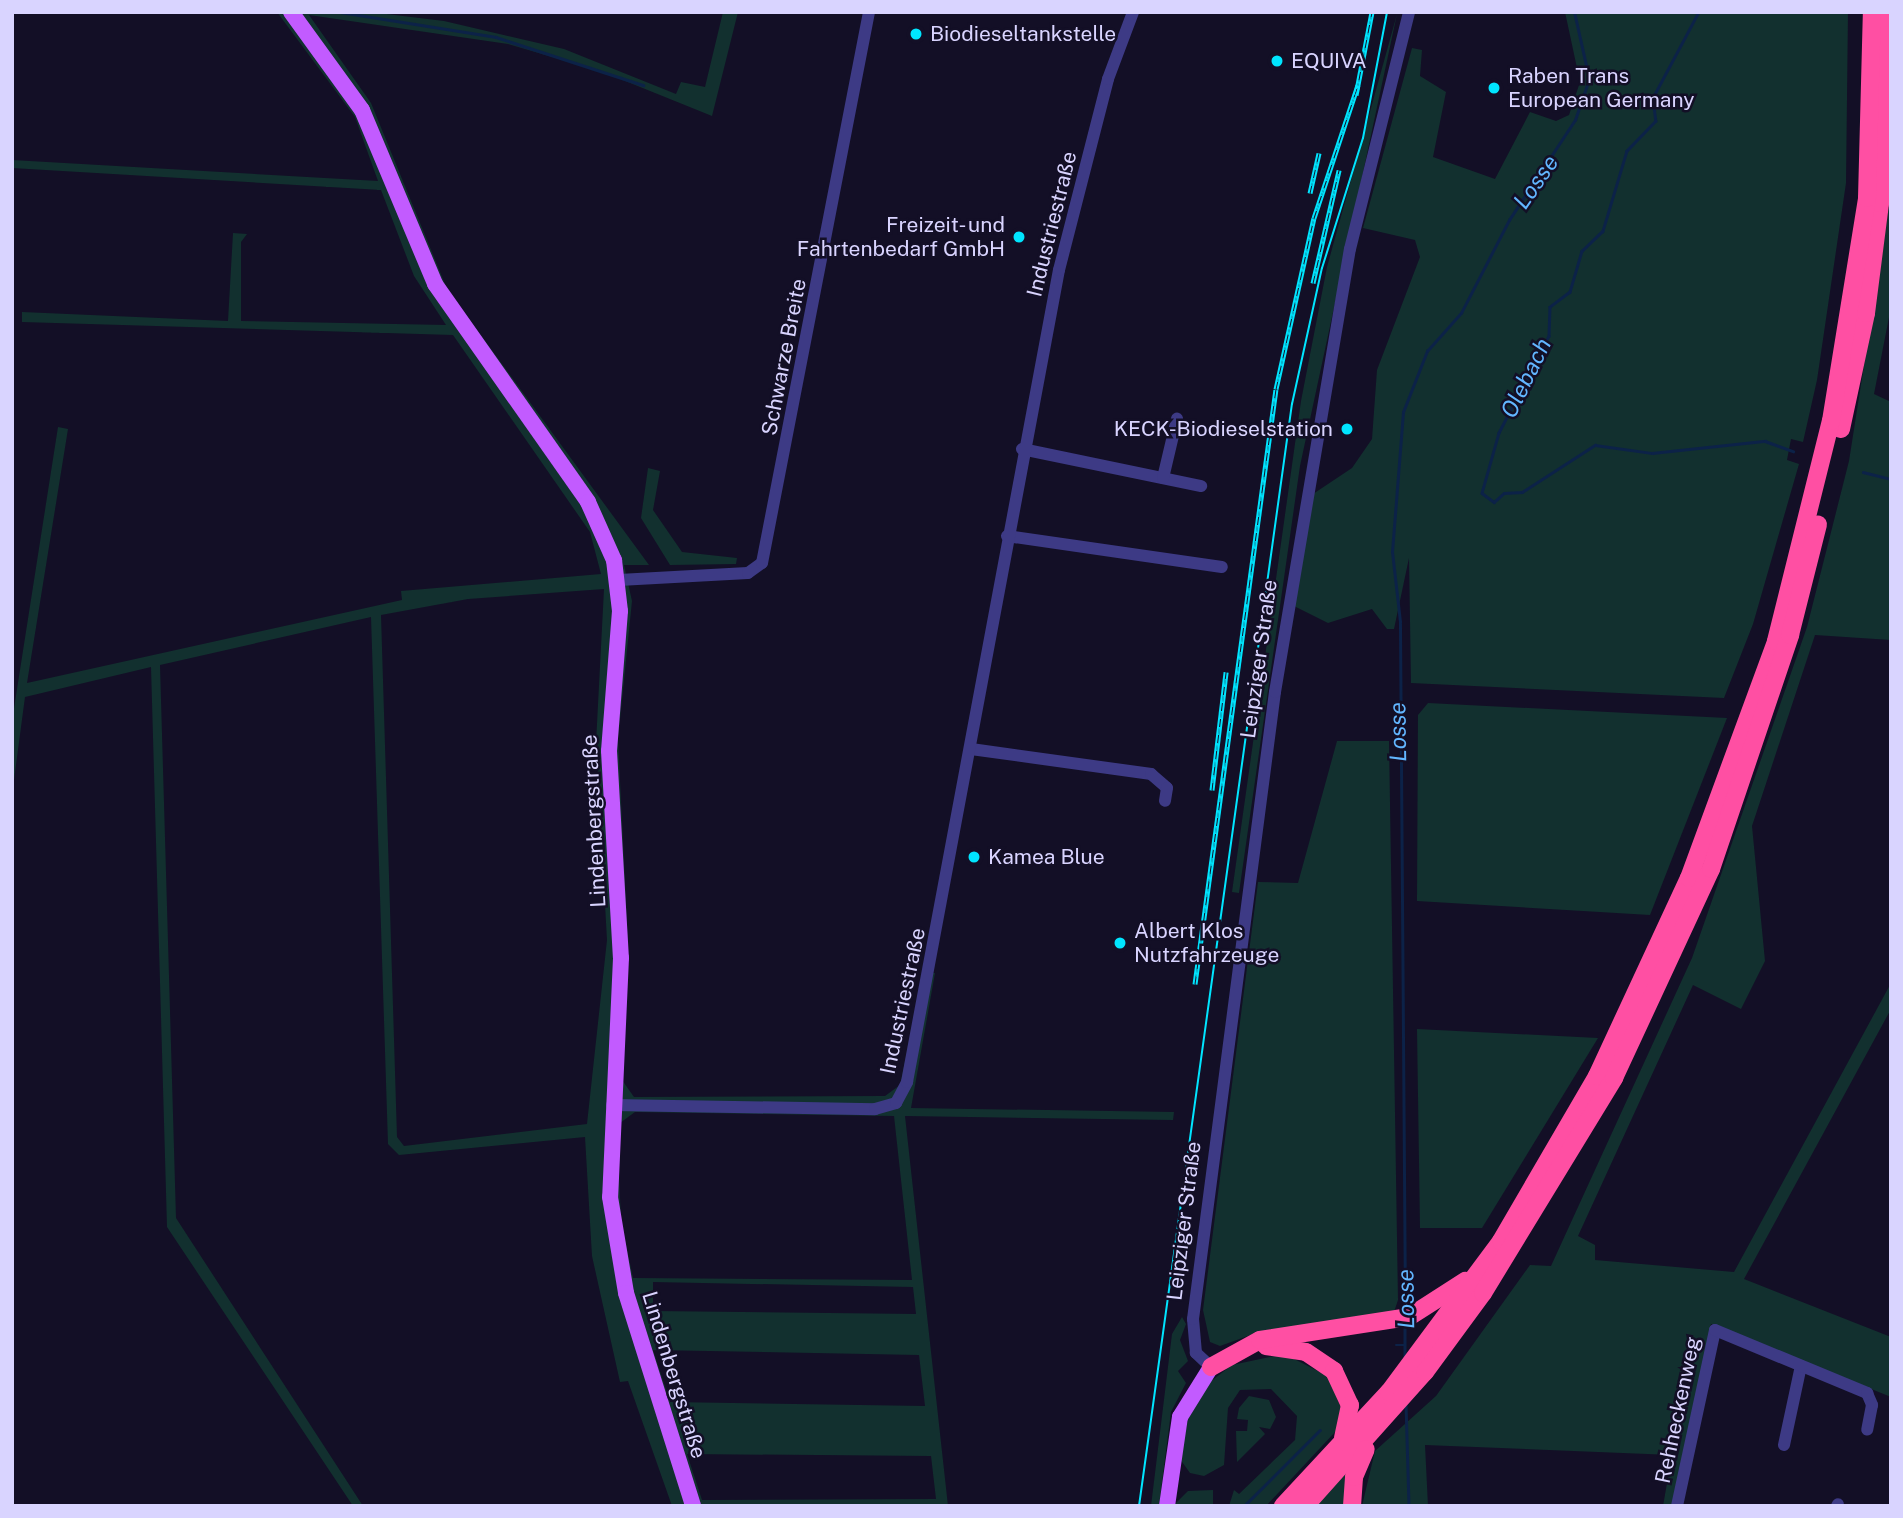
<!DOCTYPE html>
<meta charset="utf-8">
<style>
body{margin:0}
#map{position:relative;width:1903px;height:1518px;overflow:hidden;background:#130f26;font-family:"Public Sans",sans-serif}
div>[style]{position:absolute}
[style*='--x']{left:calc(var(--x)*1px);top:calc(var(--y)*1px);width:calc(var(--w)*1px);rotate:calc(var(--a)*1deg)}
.green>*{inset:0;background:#12302f}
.stream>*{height:2.5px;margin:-1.25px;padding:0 1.25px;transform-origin:1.25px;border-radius:1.25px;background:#0c2248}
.minor>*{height:12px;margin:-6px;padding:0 6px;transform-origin:6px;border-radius:6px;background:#3d3a85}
.major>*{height:16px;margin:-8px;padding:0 8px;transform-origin:8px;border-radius:8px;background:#c25bff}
.highway>*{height:18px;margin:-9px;padding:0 9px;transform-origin:9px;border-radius:9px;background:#ff4fa3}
.tram>*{height:2px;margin:-1px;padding:0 1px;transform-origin:1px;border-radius:1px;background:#00e5ff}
.rail>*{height:5px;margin-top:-2.5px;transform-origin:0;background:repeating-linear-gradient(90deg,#130f26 0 8px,#00e5ff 0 16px);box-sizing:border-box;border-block:2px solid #00e5ff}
.dots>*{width:19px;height:19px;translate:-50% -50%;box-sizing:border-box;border:4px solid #130f26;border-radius:50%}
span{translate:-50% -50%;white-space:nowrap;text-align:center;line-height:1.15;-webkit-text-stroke:5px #130f26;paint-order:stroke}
.poi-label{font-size:21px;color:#d9d4ff}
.left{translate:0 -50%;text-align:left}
.right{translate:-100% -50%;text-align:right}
.street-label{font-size:21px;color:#d9d4ff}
.water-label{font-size:23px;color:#62b6ff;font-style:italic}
.frame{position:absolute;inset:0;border:14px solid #d9d4ff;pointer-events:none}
</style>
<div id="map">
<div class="green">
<i style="clip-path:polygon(evenodd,277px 12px,370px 12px,444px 21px,564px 49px,676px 94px,681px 82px,705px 87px,723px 12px,738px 12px,712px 116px,603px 72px,508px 44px,309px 15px,371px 103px,447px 289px,649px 565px,624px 565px,632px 601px,618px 739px,628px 945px,622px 1080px,634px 1097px,885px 1096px,900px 1085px,924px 972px,935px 973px,911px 1108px,1174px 1112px,1173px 1120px,905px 1116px,948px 1506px,672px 1506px,628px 1381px,620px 1382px,592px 1256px,585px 1137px,399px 1155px,388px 1144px,371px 617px,160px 665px,176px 1218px,363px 1506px,353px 1506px,167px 1227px,151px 667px,25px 697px,12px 795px,12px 721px,58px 427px,68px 429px,27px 683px,402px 600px,401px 591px,601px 574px,590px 532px,453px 335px,22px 322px,22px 312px,228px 321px,233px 233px,247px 234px,241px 242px,241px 321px,446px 325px,414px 276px,381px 190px,12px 168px,12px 160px,378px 181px,355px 117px,277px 12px,604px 589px,596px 743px,607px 940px,587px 1124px,404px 1146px,397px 1137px,381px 615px,468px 599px,604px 589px,277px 12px,635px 1112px,894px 1116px,912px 1280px,633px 1278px,621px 1221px,618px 1147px,620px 1123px,635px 1112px,277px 12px,653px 1282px,913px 1287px,916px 1314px,653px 1311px,653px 1282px,277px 12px,653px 1350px,919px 1355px,925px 1406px,670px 1402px,653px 1350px,277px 12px,687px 1454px,931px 1456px,936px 1499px,702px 1500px,687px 1454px)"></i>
<i style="clip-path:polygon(1565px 12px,1848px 12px,1846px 183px,1817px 380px,1803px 442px,1791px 439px,1787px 460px,1799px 464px,1753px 624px,1724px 698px,1411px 683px,1409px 558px,1394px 629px,1387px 629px,1372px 609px,1328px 623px,1292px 605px,1310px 496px,1352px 468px,1372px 439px,1377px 370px,1420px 257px,1415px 240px,1363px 228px,1412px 48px,1422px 50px,1420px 76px,1446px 92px,1433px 157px,1495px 179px,1530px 112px,1556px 121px,1569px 115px,1580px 82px)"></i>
<i style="clip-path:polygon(1397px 14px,1300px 466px,1239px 893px,1232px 892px,1301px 401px,1327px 267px)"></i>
<i style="clip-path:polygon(1891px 193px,1891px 307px,1874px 394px,1891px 402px,1891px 640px,1815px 635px,1752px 826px,1765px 961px,1741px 1009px,1693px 985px,1578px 1236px,1595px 1245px,1595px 1260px,1734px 1272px,1891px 983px,1891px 1009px,1744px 1279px,1891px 1337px,1891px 1397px,1711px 1324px,1672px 1506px,1663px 1506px,1672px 1455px,1425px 1445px,1428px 1506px,1362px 1506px,1375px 1451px,1436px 1396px,1530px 1265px,1551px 1266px,1692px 958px,1807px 627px,1849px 461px)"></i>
<i style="clip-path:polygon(648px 468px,660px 471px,653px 510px,682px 552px,737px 558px,736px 564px,670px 565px,641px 518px)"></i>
<i style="clip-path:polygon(1428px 703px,1727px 718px,1650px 915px,1417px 901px,1418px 715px)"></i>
<i style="clip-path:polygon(1337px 741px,1389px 741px,1398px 1300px,1394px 1312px,1259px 1332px,1220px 1346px,1210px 1342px,1203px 1310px,1258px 882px,1298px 883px)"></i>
<i style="clip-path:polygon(1417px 1029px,1598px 1038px,1482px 1228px,1420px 1228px)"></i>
<i style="clip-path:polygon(1182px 1317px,1186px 1324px,1180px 1340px,1188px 1361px,1178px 1371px,1186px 1383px,1171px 1412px,1159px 1506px,1151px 1506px,1172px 1334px)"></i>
<i style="clip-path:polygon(1284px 1354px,1328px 1376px,1342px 1410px,1336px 1431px,1266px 1506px,1229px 1506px,1234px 1490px,1239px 1494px,1295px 1440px,1297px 1416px,1271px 1389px,1240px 1390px,1228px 1408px,1224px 1465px,1204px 1476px,1190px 1473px,1180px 1459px,1188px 1419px,1210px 1382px,1232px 1365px)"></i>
<i style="clip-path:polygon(1249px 1396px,1269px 1400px,1276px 1417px,1270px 1429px,1259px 1427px,1265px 1434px,1237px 1462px,1236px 1431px,1247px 1431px,1248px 1420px,1237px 1419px,1239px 1408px)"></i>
<i style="clip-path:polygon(1353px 1466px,1351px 1506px,1315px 1506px)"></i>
<i style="clip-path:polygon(1213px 1490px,1213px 1506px,1173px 1506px,1188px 1491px)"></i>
</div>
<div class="stream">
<i style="--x:340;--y:12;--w:158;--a:9.1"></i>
<i style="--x:496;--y:37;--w:155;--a:18.1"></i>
<i style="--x:1699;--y:12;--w:98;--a:118.1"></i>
<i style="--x:1653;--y:98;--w:23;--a:83"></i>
<i style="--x:1656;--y:121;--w:42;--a:134"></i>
<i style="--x:1627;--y:151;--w:84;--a:106.7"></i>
<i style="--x:1603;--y:231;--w:29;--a:136"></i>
<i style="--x:1582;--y:251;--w:43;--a:106.3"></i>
<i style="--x:1570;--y:292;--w:25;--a:143"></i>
<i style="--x:1550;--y:307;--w:29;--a:92"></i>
<i style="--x:1549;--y:336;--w:109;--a:117.3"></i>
<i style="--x:1499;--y:433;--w:62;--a:105.8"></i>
<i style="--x:1482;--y:493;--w:15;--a:37"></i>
<i style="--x:1494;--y:502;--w:13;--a:-42"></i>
<i style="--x:1504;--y:493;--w:18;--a:-3"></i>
<i style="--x:1522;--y:492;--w:87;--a:-32.8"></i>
<i style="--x:1595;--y:445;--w:58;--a:8"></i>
<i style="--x:1652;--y:453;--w:114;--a:-6.1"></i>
<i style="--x:1765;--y:441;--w:30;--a:20"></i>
<i style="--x:1863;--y:472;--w:29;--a:14"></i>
<i style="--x:1405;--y:1310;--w:688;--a:-90.42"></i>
<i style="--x:1400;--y:622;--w:70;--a:-96.5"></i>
<i style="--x:1392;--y:552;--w:140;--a:-85.5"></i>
<i style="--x:1403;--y:412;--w:66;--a:-68.5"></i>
<i style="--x:1427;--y:351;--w:51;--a:-48.2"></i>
<i style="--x:1461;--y:313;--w:105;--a:-62.7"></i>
<i style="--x:1509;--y:220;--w:120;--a:-56.6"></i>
<i style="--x:1575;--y:120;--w:43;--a:-71.1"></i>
<i style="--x:1589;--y:79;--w:69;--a:-102.6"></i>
<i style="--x:1405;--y:1324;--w:35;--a:90"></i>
<i style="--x:1396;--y:1345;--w:9;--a:0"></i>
<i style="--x:1406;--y:1404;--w:102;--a:88.3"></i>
<i style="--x:1244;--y:1506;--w:107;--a:-45"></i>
</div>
<div class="minor">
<i style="--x:1022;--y:449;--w:183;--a:11.7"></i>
<i style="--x:1163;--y:478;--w:61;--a:-76.7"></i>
<i style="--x:1007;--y:536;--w:217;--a:8.2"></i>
<i style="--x:619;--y:580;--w:129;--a:-3.1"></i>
<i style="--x:748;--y:573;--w:17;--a:-36"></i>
<i style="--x:762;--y:563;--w:561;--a:-79.01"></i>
<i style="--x:971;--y:749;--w:182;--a:7.9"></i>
<i style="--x:1151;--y:774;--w:21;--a:41"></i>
<i style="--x:1167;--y:788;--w:13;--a:99"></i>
<i style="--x:612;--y:1105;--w:263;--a:0.9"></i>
<i style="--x:875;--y:1109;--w:22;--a:-16"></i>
<i style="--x:896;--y:1103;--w:24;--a:-62"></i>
<i style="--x:907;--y:1082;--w:826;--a:-79.4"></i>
<i style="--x:1059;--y:270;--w:197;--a:-75.6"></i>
<i style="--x:1108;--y:79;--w:72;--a:-69.5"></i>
<i style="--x:1211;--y:1367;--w:21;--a:-137"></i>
<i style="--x:1196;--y:1353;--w:34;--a:-95"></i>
<i style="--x:1193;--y:1319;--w:632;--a:-82.55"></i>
<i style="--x:1275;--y:692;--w:449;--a:-80.4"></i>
<i style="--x:1350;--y:249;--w:244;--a:-76"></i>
<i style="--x:1784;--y:1445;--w:81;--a:-77.9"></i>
<i style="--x:1677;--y:1506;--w:180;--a:-77.8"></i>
<i style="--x:1715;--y:1330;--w:165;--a:22.5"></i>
<i style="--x:1867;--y:1393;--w:13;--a:67"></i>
<i style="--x:1872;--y:1405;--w:25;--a:101"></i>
<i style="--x:1837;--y:1506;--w:2;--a:-63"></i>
</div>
<div class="major">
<i style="--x:291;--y:12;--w:121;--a:54.1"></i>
<i style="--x:362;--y:110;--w:189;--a:67.2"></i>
<i style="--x:435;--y:284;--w:266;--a:54.9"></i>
<i style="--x:588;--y:502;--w:64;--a:65.9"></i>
<i style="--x:614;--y:560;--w:51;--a:83.3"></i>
<i style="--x:620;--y:611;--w:140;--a:94.5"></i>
<i style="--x:609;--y:751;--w:207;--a:86.7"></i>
<i style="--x:621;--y:958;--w:239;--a:92.6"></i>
<i style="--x:610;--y:1197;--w:97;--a:80.5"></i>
<i style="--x:626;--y:1293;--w:223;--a:72.5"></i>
<i style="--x:1167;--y:1506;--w:90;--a:-81.7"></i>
<i style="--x:1180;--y:1417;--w:59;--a:-58.2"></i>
</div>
<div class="highway">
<i style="--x:1841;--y:429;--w:119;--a:-77.8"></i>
<i style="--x:1866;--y:313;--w:111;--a:-82.7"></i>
<i style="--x:1880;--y:203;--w:191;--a:-87.9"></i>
<i style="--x:1266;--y:1346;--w:40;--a:8.5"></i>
<i style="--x:1306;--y:1352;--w:34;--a:34"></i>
<i style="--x:1334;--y:1371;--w:38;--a:65"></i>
<i style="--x:1350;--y:1405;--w:34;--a:102"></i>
<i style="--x:1211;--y:1367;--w:56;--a:-28.9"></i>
<i style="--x:1260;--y:1340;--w:151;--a:-8.8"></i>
<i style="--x:1409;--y:1317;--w:67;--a:-32.7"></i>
<i style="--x:1283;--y:1506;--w:156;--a:-47.1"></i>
<i style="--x:1389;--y:1392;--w:188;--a:-53.4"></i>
<i style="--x:1501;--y:1241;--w:191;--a:-59.8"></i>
<i style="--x:1597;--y:1076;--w:218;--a:-65.1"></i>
<i style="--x:1689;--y:878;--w:252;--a:-69.8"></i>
<i style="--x:1776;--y:641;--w:227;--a:-76"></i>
<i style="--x:1831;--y:421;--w:226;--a:-80.8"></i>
<i style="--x:1867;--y:198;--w:186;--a:-88.5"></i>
<i style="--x:1305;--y:1506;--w:180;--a:-48.2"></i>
<i style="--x:1425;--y:1372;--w:98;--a:-53.7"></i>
<i style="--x:1483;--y:1293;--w:252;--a:-58.6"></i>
<i style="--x:1614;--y:1078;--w:230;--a:-65.1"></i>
<i style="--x:1711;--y:869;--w:247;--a:-71.3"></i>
<i style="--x:1790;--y:635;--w:114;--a:-75.8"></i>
<i style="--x:1352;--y:1506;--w:29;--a:-86"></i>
<i style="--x:1354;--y:1477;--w:30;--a:-67"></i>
</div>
<div class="tram">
<i style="--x:1139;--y:1506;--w:1113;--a:-82.1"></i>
<i style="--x:1292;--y:404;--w:139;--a:-77.6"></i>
<i style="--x:1322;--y:268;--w:136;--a:-72.5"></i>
<i style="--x:1363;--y:138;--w:128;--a:-79.2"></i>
</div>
<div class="rail">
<i style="--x:1356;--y:95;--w:85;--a:-79.1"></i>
<i style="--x:1310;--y:193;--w:41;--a:-77.3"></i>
<i style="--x:1313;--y:283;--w:116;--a:-77"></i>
<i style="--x:1212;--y:790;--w:119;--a:-83.2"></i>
<i style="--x:1195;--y:984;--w:600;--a:-82.25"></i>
<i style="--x:1276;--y:389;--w:175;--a:-77.5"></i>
<i style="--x:1314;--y:218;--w:140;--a:-71.7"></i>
</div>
<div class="dots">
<i style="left:916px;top:34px;background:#00e5ff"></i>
<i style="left:1277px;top:61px;background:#00e5ff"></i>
<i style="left:1494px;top:88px;background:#00e5ff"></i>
<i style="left:1019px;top:237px;background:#00e5ff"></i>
<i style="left:1347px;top:429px;background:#00e5ff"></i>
<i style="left:974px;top:857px;background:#00e5ff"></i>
<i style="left:1120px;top:943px;background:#00e5ff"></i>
</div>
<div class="poi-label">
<span class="left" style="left:930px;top:34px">Biodieseltankstelle</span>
<span class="left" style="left:1291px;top:61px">EQUIVA</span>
<span class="left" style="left:1508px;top:88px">Raben Trans<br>European Germany</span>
<span class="right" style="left:1005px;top:237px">Freizeit- und<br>Fahrtenbedarf GmbH</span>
<span class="right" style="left:1333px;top:429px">KECK-Biodieselstation</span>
<span class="left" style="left:988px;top:857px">Kamea Blue</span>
<span class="left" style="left:1134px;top:943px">Albert Klos<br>Nutzfahrzeuge</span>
</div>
<div class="street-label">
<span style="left:1052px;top:224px;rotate:-76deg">Industriestraße</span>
<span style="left:784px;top:357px;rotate:-79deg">Schwarze Breite</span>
<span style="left:1259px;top:659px;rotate:-82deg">Leipziger Straße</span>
<span style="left:594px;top:821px;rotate:-93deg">Lindenbergstraße</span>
<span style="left:903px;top:1001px;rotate:-78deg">Industriestraße</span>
<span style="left:1184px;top:1221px;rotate:-83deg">Leipziger Straße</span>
<span style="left:674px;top:1375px;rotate:73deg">Lindenbergstraße</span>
<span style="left:1678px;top:1410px;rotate:-78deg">Rehheckenweg</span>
</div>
<div class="water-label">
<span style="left:1536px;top:182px;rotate:-55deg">Losse</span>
<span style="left:1526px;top:378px;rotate:-64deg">Olebach</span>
<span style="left:1398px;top:732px;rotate:-91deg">Losse</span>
<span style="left:1406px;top:1299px;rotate:-91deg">Losse</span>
</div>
<div class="frame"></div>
</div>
